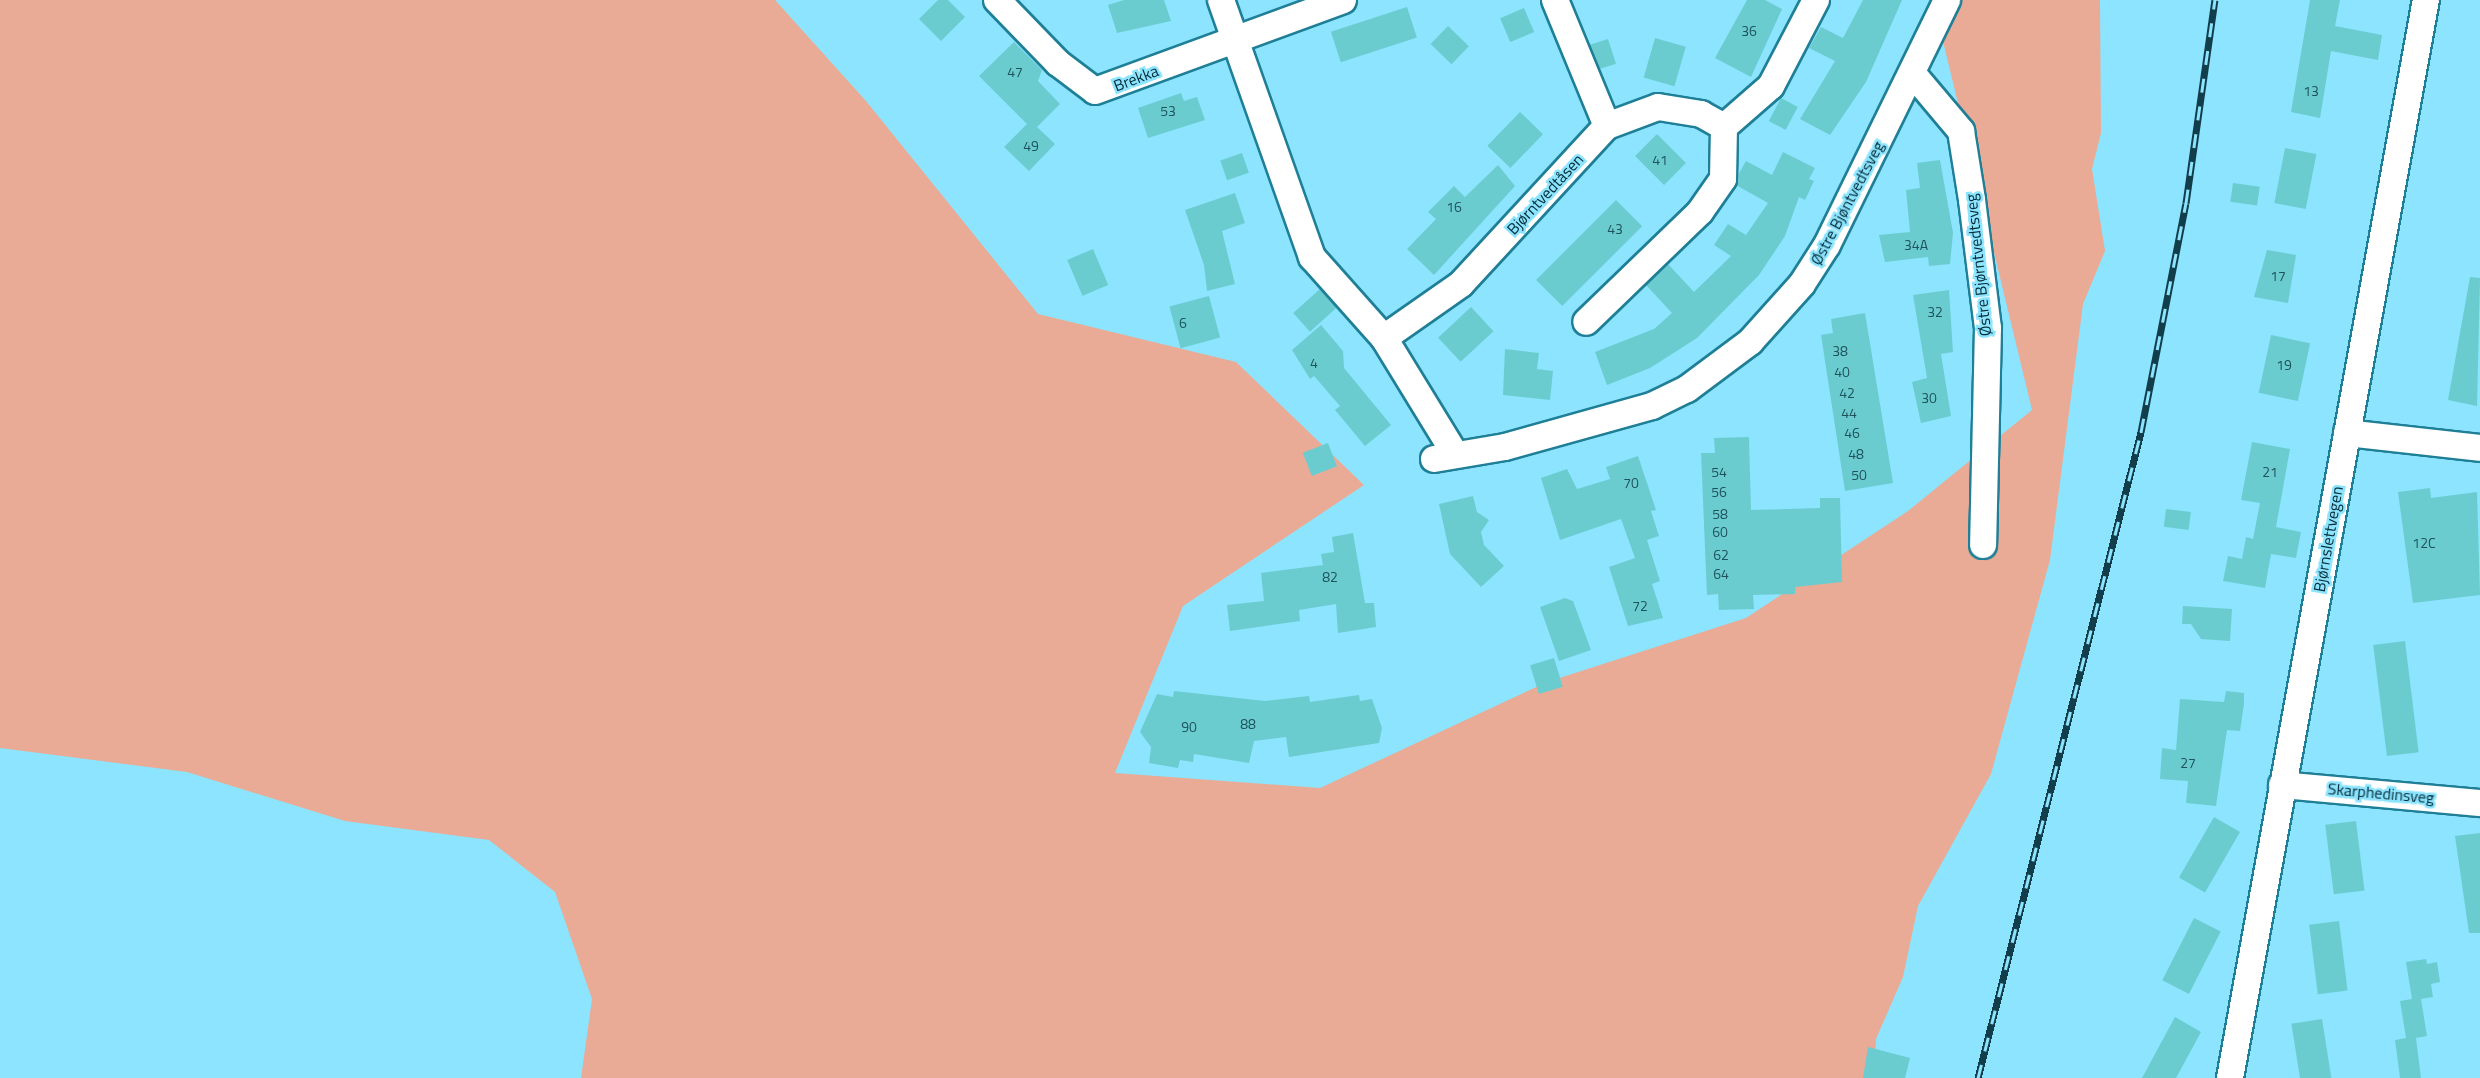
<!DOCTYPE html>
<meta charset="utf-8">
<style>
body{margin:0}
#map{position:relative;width:2480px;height:1078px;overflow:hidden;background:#8ce4fe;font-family:"Titillium Web",sans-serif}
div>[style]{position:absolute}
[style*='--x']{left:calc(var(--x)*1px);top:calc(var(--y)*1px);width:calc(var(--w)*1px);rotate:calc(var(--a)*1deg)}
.green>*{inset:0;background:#e9ab96}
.building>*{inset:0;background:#6bccd0;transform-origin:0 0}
.roads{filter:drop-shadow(2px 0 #1f7f97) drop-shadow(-2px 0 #1f7f97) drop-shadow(0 2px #1f7f97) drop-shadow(0 -2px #1f7f97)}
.minor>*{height:26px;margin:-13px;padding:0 13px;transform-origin:13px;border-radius:13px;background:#fff}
.rail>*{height:7px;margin-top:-3.5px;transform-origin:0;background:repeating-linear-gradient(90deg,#8ce4fe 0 14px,#123e4b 0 28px);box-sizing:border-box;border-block:2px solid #123e4b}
span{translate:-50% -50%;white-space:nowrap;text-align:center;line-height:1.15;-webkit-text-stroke:5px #8ce4fe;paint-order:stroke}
.number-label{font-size:14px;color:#1e535c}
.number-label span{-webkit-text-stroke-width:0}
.street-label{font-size:16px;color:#042b36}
</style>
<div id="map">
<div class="green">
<i style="clip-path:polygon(0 0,775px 0,866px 101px,1038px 314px,1236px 362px,1364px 485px,1183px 606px,1115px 773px,1320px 788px,1547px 682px,1746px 618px,1908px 511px,2032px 410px,1941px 33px,1956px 0,2100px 0,2101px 133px,2092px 169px,2105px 251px,2083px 304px,2050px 560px,1991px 774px,1918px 906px,1903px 977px,1876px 1039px,1874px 1078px,581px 1078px,592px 999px,555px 892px,489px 840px,345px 821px,187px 772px,0 748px)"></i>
</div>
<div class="building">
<i style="clip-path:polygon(938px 0,948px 0,965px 17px,941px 41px,919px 19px)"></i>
<i style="clip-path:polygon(1124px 0,1164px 0,1171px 21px,1117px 33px,1108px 5px)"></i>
<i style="clip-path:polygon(1747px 0,1765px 0,1782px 9px,1751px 77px,1715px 58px)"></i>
<i style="clip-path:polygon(1863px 0,1902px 0,1866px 82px,1830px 135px,1800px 119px,1835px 61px,1809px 48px,1821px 27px,1843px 38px)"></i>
<i style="clip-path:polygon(2310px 0,2340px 0,2335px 26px,2382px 35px,2378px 60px,2331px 51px,2320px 118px,2291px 112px)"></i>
<i style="left:1407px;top:7px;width:32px;height:80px;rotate:72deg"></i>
<i style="left:1524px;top:8px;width:26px;height:26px;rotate:67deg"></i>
<i style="left:1448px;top:26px;width:29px;height:25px;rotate:44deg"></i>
<i style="left:1655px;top:38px;width:32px;height:41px;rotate:16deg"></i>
<i style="left:1608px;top:39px;width:26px;height:19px;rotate:72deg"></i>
<i style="clip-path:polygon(1014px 42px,1042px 70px,1038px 81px,1060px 104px,1037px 127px,1055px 144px,1029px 171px,1004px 147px,1027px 124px,979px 76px)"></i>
<i style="clip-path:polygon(1181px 93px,1184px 101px,1197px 97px,1205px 120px,1148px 138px,1138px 108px)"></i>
<i style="left:1781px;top:98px;width:19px;height:26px;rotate:28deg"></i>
<i style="left:1520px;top:112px;width:32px;height:47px;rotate:44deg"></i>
<i style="left:1657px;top:134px;width:41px;height:31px;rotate:45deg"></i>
<i style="left:2285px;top:148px;width:32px;height:56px;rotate:11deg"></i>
<i style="clip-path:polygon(1783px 152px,1815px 168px,1809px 179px,1814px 181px,1805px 200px,1799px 197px,1785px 236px,1759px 275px,1697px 338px,1650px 368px,1607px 385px,1595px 352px,1654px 329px,1672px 313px,1646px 285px,1668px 264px,1694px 292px,1731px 256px,1714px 245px,1728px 224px,1746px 235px,1768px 203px,1736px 185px,1738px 175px,1746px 161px,1772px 175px)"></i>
<i style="left:1242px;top:153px;width:21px;height:23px;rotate:71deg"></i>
<i style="clip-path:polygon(1940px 160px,1953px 233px,1950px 264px,1929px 266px,1928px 257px,1885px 262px,1879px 235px,1910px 232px,1906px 190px,1920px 188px,1917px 163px)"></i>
<i style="clip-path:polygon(1498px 165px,1515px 186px,1434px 275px,1407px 249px,1436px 219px,1428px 212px,1454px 186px,1465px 197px)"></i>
<i style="left:2233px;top:183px;width:27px;height:19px;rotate:8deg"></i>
<i style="clip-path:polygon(1235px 193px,1245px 223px,1222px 231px,1235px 284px,1207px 291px,1204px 265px,1185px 210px)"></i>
<i style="left:1616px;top:200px;width:37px;height:113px;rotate:45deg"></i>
<i style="left:1093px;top:249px;width:39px;height:28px;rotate:67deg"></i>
<i style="clip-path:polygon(2267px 250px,2296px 255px,2288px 303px,2254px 297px)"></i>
<i style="clip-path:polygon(2470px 277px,2480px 278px,2477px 406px,2448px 400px)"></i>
<i style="left:1320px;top:289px;width:25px;height:36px;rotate:48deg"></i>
<i style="clip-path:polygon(1949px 290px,1953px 352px,1941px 354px,1951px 416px,1921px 423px,1912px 382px,1927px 378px,1913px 295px)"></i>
<i style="left:1209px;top:296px;width:43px;height:41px;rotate:75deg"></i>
<i style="left:1471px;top:307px;width:33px;height:45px;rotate:47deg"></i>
<i style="clip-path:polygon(1865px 313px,1893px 483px,1845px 491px,1821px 335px,1833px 333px,1831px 319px)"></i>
<i style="clip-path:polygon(1321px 325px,1343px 351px,1344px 368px,1391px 425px,1365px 446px,1335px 410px,1340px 406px,1314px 376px,1310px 379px,1292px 350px)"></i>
<i style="left:2271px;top:335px;width:40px;height:59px;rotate:12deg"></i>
<i style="clip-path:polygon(1505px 349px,1539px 353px,1537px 369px,1553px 371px,1550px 400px,1503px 395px)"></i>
<i style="clip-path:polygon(1749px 437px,1751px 510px,1820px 508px,1820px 498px,1840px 498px,1842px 582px,1795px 587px,1795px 594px,1753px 595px,1754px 609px,1719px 610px,1718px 594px,1707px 595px,1701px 453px,1715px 453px,1714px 438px)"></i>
<i style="clip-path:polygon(2252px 442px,2290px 449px,2276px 527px,2301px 532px,2296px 558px,2271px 554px,2265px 588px,2223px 581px,2228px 556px,2242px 559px,2246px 537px,2253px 539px,2260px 503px,2241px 500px)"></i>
<i style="left:1328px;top:443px;width:25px;height:27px;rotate:69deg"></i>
<i style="clip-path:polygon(1638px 456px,1656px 510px,1651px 511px,1659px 536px,1647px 540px,1660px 581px,1652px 584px,1663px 618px,1628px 626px,1609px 567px,1635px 558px,1621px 519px,1560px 540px,1541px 478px,1567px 469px,1577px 489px,1610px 479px,1606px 467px)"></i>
<i style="clip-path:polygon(2430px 488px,2431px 498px,2477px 492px,2480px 595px,2413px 603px,2398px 492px)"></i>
<i style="clip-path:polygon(1473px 496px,1477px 512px,1489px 520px,1481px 532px,1484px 545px,1504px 566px,1481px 587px,1450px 554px,1439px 504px)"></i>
<i style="left:2166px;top:509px;width:25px;height:18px;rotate:7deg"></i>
<i style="clip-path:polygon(1353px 533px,1365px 603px,1374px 603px,1376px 627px,1338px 633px,1336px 604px,1299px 610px,1300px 621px,1230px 631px,1227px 605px,1264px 601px,1261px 573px,1323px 565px,1321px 554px,1334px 552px,1332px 537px)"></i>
<i style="clip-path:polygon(1565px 598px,1573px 601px,1591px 650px,1559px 661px,1540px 607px)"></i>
<i style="clip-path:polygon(2183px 606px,2232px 609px,2230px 641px,2201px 639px,2191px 624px,2182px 624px)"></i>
<i style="left:2405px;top:641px;width:112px;height:32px;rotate:83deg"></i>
<i style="left:1554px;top:658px;width:30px;height:25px;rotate:73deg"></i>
<i style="clip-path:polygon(1174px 691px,1265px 701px,1309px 696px,1310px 702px,1359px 695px,1360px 701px,1372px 699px,1382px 728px,1379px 743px,1289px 757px,1286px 737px,1254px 741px,1249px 763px,1194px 754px,1193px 762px,1180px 760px,1178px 768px,1149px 763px,1151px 747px,1140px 732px,1157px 694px,1173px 697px)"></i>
<i style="clip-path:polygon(2226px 691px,2244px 693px,2244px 704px,2240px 731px,2227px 730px,2216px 806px,2186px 803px,2188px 781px,2160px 779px,2162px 748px,2176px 750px,2180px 699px,2224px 702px)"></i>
<i style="left:2214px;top:817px;width:30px;height:70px;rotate:30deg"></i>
<i style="left:2356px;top:821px;width:70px;height:31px;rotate:83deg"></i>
<i style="clip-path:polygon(2480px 833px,2480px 933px,2469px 933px,2455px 836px)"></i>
<i style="left:2194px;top:918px;width:30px;height:70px;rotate:27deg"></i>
<i style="left:2339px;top:921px;width:70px;height:30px;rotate:83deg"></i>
<i style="clip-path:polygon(2426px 959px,2427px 964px,2437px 962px,2440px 982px,2431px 984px,2433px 997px,2421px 999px,2427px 1036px,2416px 1038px,2421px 1078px,2400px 1078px,2395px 1040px,2406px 1038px,2400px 1001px,2412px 999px,2406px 962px)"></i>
<i style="clip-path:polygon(2175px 1017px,2201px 1032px,2176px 1078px,2142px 1078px)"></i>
<i style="left:2322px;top:1019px;width:60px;height:31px;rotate:81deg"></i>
<i style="clip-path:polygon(1868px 1047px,1910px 1058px,1905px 1078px,1863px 1078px)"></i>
</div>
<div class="roads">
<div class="minor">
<i style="--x:997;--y:0;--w:88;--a:45.9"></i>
<i style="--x:1058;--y:63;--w:46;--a:37.1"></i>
<i style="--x:1095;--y:91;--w:264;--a:-20.1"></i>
<i style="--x:1221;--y:0;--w:273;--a:70.5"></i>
<i style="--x:1312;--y:257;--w:108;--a:48.4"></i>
<i style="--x:1384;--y:338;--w:136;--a:58.5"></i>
<i style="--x:1555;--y:0;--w:136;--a:67.6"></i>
<i style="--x:1913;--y:74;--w:75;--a:49.9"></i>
<i style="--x:1961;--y:131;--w:70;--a:80.9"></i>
<i style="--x:1972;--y:200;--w:129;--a:82.9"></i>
<i style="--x:1988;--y:328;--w:217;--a:91.3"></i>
<i style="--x:1724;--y:127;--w:62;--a:-41.1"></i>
<i style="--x:1771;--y:86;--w:97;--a:-62.4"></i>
<i style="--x:1384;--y:338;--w:94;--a:-35"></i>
<i style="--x:1461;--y:284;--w:215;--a:-47.3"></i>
<i style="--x:1607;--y:126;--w:54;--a:-20.4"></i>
<i style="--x:1658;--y:107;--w:44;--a:9.2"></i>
<i style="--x:1701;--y:114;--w:26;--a:29"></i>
<i style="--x:1724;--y:127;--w:52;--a:91.1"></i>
<i style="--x:1723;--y:179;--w:40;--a:124.9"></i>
<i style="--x:1700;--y:212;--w:158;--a:136"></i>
<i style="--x:2347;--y:433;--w:134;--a:6.4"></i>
<i style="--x:1434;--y:459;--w:72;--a:-9.6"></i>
<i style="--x:1505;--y:447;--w:153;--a:-15.6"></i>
<i style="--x:1652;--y:406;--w:39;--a:-26"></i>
<i style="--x:1687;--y:389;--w:79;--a:-36.7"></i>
<i style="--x:1750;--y:342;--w:78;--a:-48.1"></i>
<i style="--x:1802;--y:284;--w:46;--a:-57.3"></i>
<i style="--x:1827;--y:245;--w:273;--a:-63.9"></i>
<i style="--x:2282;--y:785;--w:199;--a:5.2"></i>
<i style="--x:2230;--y:1078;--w:1096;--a:-79.7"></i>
</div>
</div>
<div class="rail">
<i style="--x:1978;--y:1078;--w:666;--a:-75.84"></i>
<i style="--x:2141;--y:432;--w:233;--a:-78.9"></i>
<i style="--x:2186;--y:203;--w:205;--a:-81.9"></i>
</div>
<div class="number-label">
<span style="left:1749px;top:31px">36</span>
<span style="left:1015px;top:72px">47</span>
<span style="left:2311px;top:91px">13</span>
<span style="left:1168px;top:111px">53</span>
<span style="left:1031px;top:146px">49</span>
<span style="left:1660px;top:160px">41</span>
<span style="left:1454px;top:207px">16</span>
<span style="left:1615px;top:229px">43</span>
<span style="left:1916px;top:245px">34A</span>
<span style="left:2278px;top:276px">17</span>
<span style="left:1935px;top:312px">32</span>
<span style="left:1183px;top:323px">6</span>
<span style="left:1840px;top:351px">38</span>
<span style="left:1314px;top:363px">4</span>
<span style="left:2284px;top:365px">19</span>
<span style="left:1842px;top:372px">40</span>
<span style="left:1847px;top:393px">42</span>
<span style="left:1929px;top:398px">30</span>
<span style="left:1849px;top:413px">44</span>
<span style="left:1852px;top:433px">46</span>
<span style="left:1856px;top:454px">48</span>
<span style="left:1719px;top:472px">54</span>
<span style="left:2270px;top:472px">21</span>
<span style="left:1859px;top:475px">50</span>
<span style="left:1631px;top:483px">70</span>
<span style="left:1719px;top:492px">56</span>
<span style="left:1720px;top:514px">58</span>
<span style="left:1720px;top:532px">60</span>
<span style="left:2424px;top:543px">12C</span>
<span style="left:1721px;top:555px">62</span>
<span style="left:1721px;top:574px">64</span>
<span style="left:1330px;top:577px">82</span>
<span style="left:1640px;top:606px">72</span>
<span style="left:1248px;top:724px">88</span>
<span style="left:1189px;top:727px">90</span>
<span style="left:2188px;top:763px">27</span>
</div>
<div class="street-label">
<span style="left:1136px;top:78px;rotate:-21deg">Brekka</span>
<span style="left:1545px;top:194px;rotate:-47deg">Bjørntvedtåsen</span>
<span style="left:1847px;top:203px;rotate:-62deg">Østre Bjøntvedtsveg</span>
<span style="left:1978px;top:265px;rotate:-96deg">Østre Bjørntvedtsveg</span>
<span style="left:2328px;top:539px;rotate:-80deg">Bjørnslettvegen</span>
<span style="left:2381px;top:793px;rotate:5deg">Skarphedinsveg</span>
</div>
</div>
